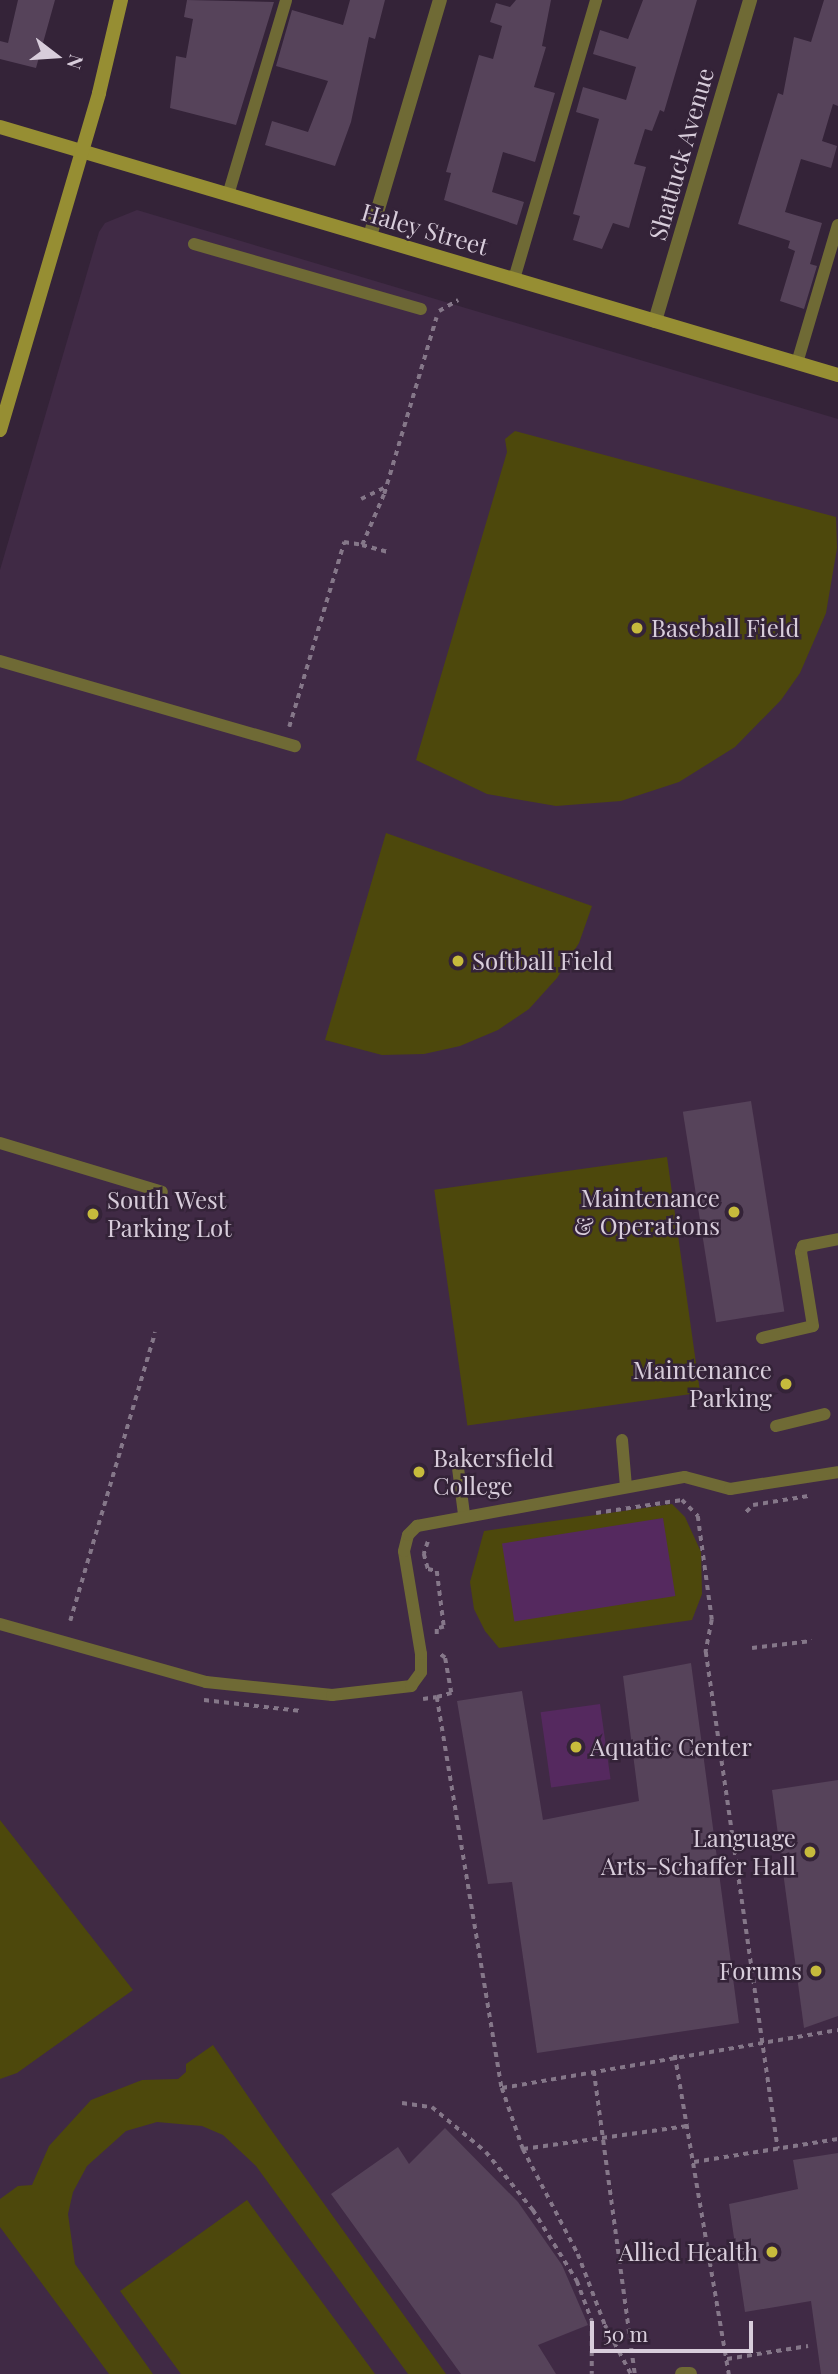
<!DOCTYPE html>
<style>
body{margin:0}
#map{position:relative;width:838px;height:2374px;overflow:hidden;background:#342338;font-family:"Playfair Display",serif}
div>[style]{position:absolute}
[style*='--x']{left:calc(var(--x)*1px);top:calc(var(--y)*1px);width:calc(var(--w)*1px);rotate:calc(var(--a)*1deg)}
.built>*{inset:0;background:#402a45}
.green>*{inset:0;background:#4d480c;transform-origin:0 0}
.water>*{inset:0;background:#55295f;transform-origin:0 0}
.building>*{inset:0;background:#56435a;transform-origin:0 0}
.path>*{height:3.5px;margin-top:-1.75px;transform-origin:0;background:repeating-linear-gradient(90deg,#857789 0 5px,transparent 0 10px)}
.lane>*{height:12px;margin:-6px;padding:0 6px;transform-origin:6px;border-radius:6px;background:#6f6a35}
.street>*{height:14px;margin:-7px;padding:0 7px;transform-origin:7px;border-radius:7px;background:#6f6a35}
.secondary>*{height:14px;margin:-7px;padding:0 7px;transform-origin:7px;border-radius:7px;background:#968e33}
.dots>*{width:19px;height:19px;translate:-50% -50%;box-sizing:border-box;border:4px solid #342338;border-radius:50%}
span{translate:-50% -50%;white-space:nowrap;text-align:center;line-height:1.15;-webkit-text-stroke:5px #342338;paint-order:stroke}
.street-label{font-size:24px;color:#d8cddb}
.poi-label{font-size:24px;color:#d8cddb}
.left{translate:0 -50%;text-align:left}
.right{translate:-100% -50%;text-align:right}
.north{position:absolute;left:21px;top:21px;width:70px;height:70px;-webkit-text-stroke:5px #342338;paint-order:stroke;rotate:107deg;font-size:19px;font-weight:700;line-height:28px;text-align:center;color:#d8cddb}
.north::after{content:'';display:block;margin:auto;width:24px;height:32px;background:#d8cddb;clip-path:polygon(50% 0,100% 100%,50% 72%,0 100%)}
.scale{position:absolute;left:590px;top:2321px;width:163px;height:32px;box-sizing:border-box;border:4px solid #d8cddb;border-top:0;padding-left:9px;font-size:21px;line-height:24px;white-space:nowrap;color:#d8cddb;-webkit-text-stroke:5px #342338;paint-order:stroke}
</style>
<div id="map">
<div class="built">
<i style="clip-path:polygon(137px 210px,838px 419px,838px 2374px,0 2374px,0 570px,99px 232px,105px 223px)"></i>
</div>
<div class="green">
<i style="clip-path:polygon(515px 431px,836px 517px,837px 548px,826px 613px,800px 673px,781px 700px,735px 747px,679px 782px,621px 801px,556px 806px,487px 794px,416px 760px,507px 452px,505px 439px)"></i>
<i style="clip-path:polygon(386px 833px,592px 906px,579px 943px,557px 978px,529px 1009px,498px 1030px,460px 1046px,424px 1054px,382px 1055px,325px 1040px)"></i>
<i style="left:667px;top:1157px;width:238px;height:235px;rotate:82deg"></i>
<i style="clip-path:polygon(672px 1504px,685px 1517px,701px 1552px,702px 1594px,692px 1620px,499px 1648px,485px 1631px,474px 1609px,470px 1582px,484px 1531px)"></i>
<i style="clip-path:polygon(0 1820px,133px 1990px,17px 2073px,0 2079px)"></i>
<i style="clip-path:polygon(213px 2045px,269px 2127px,446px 2374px,408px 2374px,256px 2166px,223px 2135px,202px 2126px,157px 2122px,126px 2131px,87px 2166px,73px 2192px,68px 2214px,75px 2264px,153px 2374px,109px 2374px,0 2227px,0 2199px,18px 2186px,32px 2185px,49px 2146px,91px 2100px,142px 2080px,178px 2079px,186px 2072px,186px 2064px)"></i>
<i style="clip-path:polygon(247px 2200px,375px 2374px,181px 2374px,120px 2291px)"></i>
</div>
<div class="water">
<i style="left:663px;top:1518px;width:79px;height:163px;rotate:81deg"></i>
<i style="left:600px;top:1704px;width:76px;height:60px;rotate:82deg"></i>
</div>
<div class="building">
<i style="clip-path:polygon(18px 0,55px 0,36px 68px,0 59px,0 41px,8px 43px)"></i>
<i style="clip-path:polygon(187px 0,274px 2px,236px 125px,170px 108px,176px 56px,186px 58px,193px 19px,184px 17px)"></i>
<i style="clip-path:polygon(350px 0,385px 0,375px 39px,369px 37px,351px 122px,335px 166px,265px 145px,272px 121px,308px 132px,328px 81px,276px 66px,292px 10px,343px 25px)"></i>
<i style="clip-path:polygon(516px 0,551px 0,542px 46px,546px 47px,534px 87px,555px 93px,535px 162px,503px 152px,492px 192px,524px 202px,517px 225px,444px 200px,451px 173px,446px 172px,479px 55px,493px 59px,502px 26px,490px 22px,496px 3px,510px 7px)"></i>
<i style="clip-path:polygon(643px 0,697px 0,664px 112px,660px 110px,652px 131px,645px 129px,634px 164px,646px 167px,629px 228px,613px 223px,602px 249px,573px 240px,580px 216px,573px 214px,599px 119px,576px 112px,583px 87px,626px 100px,636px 67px,593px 54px,600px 30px,628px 39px)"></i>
<i style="clip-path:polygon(824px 0,838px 0,838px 106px,833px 104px,822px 141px,837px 146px,831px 168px,801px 159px,785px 212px,822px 223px,810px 264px,817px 266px,804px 309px,780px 301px,795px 251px,788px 248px,790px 241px,738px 224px,778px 93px,783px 95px,794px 37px,811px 42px)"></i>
<i style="left:751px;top:1101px;width:213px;height:69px;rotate:81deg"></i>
<i style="clip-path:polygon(691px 1663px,739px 2023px,537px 2053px,512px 1882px,488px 1884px,457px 1701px,522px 1691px,543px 1820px,639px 1801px,623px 1676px)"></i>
<i style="clip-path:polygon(838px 1780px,838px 2016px,804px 2028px,772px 1790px)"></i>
<i style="clip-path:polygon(445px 2128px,518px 2202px,562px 2265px,588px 2325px,538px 2345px,556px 2374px,461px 2374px,331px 2194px,398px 2147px,409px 2164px)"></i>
<i style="clip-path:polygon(838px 2153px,838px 2374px,821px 2374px,811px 2301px,745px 2312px,729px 2204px,798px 2189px,793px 2160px)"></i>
</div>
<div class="path">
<i style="--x:439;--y:311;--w:22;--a:-30"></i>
<i style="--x:361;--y:499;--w:28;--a:-26"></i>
<i style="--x:362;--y:545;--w:28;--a:15"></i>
<i style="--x:289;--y:727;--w:193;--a:-73.4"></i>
<i style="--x:344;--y:542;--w:18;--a:9"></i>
<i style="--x:362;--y:545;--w:56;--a:-66.7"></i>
<i style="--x:384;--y:494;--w:184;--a:-73.5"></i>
<i style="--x:746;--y:1512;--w:10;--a:-45"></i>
<i style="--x:753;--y:1505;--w:56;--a:-9.3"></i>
<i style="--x:596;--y:1513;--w:87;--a:-8.6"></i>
<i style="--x:682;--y:1500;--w:23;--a:45"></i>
<i style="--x:698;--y:1516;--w:105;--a:82.3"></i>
<i style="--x:712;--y:1620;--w:33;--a:101"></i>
<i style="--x:706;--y:1652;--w:502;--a:81.76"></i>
<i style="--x:428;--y:1542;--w:13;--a:108"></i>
<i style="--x:424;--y:1554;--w:16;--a:75"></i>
<i style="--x:428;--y:1569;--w:9;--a:13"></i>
<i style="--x:437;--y:1571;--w:56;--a:82.9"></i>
<i style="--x:444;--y:1627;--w:7;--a:164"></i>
<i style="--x:437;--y:1629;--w:7;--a:90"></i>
<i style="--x:70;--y:1621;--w:301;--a:-73.6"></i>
<i style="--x:752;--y:1648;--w:60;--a:-6.7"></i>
<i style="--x:437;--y:1697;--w:15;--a:-16"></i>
<i style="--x:451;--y:1693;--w:36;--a:-100"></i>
<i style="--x:445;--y:1658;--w:9;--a:-144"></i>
<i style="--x:423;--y:1699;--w:14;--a:-8"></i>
<i style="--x:437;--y:1697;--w:396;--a:80.6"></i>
<i style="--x:502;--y:2088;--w:65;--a:71"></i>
<i style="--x:523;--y:2149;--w:119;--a:62.4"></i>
<i style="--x:578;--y:2254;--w:76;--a:69.2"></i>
<i style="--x:605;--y:2325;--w:55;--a:62"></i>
<i style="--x:204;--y:1700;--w:98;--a:6.5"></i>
<i style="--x:675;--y:2055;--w:324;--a:80.4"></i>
<i style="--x:594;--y:2071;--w:306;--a:82.3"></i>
<i style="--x:502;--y:2088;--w:341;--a:-9.8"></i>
<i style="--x:402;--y:2103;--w:30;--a:8"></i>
<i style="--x:432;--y:2107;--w:70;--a:39.8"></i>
<i style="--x:486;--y:2152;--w:75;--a:51"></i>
<i style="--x:533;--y:2210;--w:84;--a:58.2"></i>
<i style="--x:577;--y:2281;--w:43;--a:69.4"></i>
<i style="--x:592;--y:2321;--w:53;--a:90"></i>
<i style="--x:523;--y:2149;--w:166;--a:-8"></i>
<i style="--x:694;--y:2162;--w:146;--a:-9.1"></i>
<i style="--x:727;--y:2359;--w:82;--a:-9.1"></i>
</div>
<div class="lane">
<i style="--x:228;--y:195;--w:203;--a:-73.4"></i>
<i style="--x:194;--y:244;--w:236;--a:16"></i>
<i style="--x:514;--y:279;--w:291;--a:-73.6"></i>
<i style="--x:797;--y:363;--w:144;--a:-73.5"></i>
<i style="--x:0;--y:661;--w:307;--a:16.1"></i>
<i style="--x:0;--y:1143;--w:169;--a:16.8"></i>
<i style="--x:762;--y:1338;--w:52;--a:-13.2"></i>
<i style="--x:813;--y:1326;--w:75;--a:-99.2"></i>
<i style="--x:801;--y:1252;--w:6;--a:-72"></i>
<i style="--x:803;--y:1246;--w:36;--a:-11"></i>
<i style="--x:776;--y:1426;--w:50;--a:-13.8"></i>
<i style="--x:622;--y:1440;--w:47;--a:85.1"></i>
<i style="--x:458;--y:1468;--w:46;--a:82.6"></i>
<i style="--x:0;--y:1624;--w:214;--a:15.7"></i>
<i style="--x:206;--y:1682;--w:127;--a:5.9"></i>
<i style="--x:332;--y:1695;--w:80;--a:-6.5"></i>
<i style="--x:411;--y:1686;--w:17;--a:-54"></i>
<i style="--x:421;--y:1672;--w:18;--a:-90"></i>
<i style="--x:421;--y:1654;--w:104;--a:-99.4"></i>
<i style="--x:404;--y:1551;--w:16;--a:-76"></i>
<i style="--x:408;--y:1535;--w:13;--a:-45"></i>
<i style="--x:417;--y:1526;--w:272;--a:-10.4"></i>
<i style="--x:685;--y:1477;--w:47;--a:14.9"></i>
<i style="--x:730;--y:1489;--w:109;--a:-8.9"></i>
</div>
<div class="street">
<i style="--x:370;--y:236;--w:246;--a:-73.5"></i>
<i style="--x:655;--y:321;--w:335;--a:-73.5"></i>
<i style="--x:682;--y:2374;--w:8;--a:0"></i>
</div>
<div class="secondary">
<i style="--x:0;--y:127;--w:874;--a:16.49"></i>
<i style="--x:0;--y:430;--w:351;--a:-73.6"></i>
<i style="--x:99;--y:93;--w:96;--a:-76.7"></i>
</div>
<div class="dots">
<i style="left:637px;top:628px;background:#c7bb3c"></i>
<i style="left:458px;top:961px;background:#c7bb3c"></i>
<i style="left:734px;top:1212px;background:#c7bb3c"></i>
<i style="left:93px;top:1214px;background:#c7bb3c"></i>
<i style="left:786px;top:1384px;background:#c7bb3c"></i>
<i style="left:419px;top:1472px;background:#c7bb3c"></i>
<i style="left:576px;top:1747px;background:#c7bb3c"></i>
<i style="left:810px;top:1852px;background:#c7bb3c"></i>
<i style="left:816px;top:1971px;background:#c7bb3c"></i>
<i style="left:772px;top:2252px;background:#c7bb3c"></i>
</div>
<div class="street-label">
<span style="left:681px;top:154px;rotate:-74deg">Shattuck Avenue</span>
<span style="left:425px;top:229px;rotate:16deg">Haley Street</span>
</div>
<div class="poi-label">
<span class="left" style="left:651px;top:628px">Baseball Field</span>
<span class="left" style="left:472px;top:961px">Softball Field</span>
<span class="right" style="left:720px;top:1212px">Maintenance<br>&amp; Operations</span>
<span class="left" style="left:107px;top:1214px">South West<br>Parking Lot</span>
<span class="right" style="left:772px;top:1384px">Maintenance<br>Parking</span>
<span class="left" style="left:433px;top:1472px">Bakersfield<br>College</span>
<span class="left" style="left:590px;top:1747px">Aquatic Center</span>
<span class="right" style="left:796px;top:1852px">Language<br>Arts-Schaffer Hall</span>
<span class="right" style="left:802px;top:1971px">Forums</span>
<span class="right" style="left:758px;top:2252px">Allied Health</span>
</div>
<div class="north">N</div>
<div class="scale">50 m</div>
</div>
